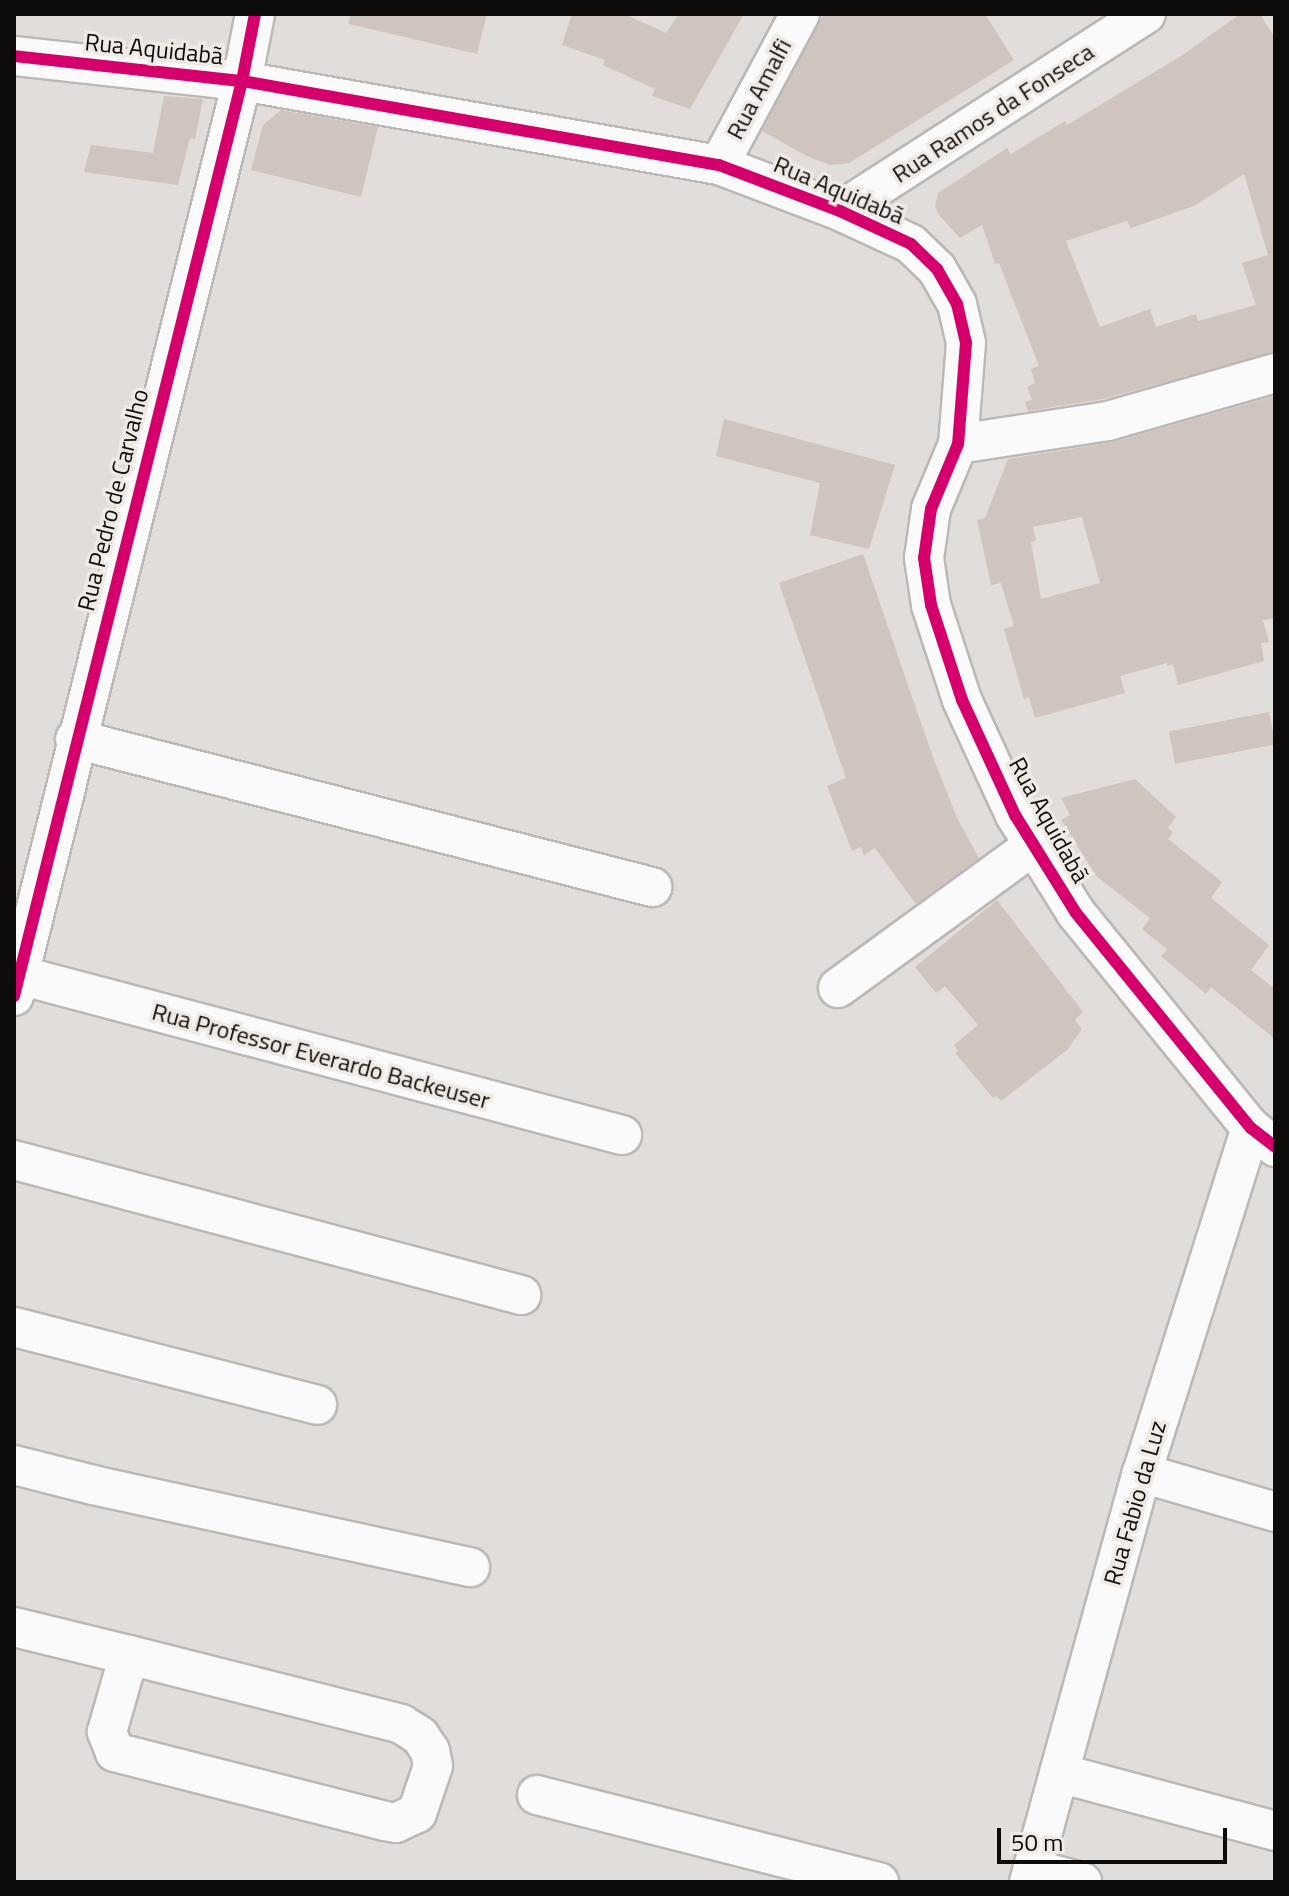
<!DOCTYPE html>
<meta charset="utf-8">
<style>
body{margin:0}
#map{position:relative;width:1289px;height:1896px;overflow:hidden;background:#e0dddb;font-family:"Titillium Web",sans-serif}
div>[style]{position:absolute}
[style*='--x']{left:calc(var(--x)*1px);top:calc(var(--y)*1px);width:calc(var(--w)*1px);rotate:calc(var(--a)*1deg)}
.building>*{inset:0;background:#d0c4be;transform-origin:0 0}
.roads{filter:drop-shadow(2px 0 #bbb8b6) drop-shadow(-2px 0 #bbb8b6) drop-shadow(0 2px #bbb8b6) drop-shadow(0 -2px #bbb8b6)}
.minor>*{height:38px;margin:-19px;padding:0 19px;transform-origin:19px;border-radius:19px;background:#fafafa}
.cycleway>*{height:12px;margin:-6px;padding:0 6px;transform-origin:6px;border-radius:6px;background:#d6006c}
span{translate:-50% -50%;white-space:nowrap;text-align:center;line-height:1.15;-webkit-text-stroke:7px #f0eae5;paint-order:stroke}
.street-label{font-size:24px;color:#0e0c0b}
.frame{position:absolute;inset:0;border:16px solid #0e0c0b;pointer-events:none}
.scale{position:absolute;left:997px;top:1828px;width:230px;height:36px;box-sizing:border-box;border:4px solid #0e0c0b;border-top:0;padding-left:10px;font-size:24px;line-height:28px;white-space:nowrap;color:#0e0c0b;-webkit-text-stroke:6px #f0eae5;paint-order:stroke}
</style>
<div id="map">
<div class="building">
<i style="clip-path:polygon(350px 14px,487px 14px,477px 54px,349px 24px)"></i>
<i style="clip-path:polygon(572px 14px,624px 14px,666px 33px,679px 14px,744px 14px,690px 109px,652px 96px,655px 89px,603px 65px,605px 60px,562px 45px)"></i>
<i style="clip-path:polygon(824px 14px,985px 14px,1014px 60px,849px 163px,830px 165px,807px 156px,762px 131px)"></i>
<i style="clip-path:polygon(evenodd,1240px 14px,1260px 14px,1275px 38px,1275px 352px,1103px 399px,1028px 411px,1025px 402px,1032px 400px,1027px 387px,1035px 383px,1031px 369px,1039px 366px,999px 263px,995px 264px,982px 225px,960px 238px,939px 215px,935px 207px,938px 193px,1007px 148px,1011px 154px,1065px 121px,1067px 125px,1181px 56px,1240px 14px,1244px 174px,1268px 255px,1242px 263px,1256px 305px,1198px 321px,1196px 314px,1156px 327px,1150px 309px,1100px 327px,1066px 241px,1127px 221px,1131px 228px,1194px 206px,1244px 174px)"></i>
<i style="clip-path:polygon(164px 96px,203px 99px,195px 139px,190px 138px,178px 185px,84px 172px,91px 145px,153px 153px)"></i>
<i style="clip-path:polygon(281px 110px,378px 127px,361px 197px,251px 170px,263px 125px)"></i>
<i style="clip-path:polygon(evenodd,1275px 396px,1275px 618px,1263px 620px,1269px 642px,1261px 643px,1264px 661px,1178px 685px,1173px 664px,1167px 666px,1167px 663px,1120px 676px,1125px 693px,1035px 718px,1029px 697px,1024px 699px,1004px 629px,1014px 626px,1001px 583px,991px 585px,977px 520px,985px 518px,1008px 459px,1114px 442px,1275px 396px,1082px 517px,1100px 583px,1041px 599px,1031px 542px,1036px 540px,1033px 527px,1082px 517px)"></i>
<i style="clip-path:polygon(724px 419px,895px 465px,869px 549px,810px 535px,820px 483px,716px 456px)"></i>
<i style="clip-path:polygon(863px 554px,931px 752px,957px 818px,979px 858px,916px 904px,875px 848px,864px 855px,861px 847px,852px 851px,827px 786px,846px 778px,779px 583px)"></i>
<i style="left:1269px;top:712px;width:33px;height:102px;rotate:79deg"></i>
<i style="clip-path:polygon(1135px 779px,1176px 817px,1168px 828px,1173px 832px,1168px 839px,1222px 882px,1211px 898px,1269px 945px,1251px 970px,1275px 989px,1275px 1039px,1211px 987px,1206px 994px,1161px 956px,1167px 949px,1142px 929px,1150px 918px,1097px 877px,1061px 820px,1070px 815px,1061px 798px)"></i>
<i style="clip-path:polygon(997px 900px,1083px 1012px,1075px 1020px,1082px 1029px,1067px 1050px,1001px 1101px,996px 1096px,993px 1098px,955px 1053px,958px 1051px,954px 1045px,978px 1025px,945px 986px,936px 993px,915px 967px)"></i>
</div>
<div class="roads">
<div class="minor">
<i style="--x:14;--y:56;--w:229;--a:6.3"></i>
<i style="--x:242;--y:81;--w:484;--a:10"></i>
<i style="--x:719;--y:165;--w:129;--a:20.8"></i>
<i style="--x:840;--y:211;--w:78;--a:24.9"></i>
<i style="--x:911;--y:244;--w:36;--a:44"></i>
<i style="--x:937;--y:269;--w:40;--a:60.3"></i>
<i style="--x:957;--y:304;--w:40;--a:77"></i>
<i style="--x:966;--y:343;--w:101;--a:94.5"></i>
<i style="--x:958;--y:444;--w:70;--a:112.6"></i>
<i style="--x:931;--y:509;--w:49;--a:98.1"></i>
<i style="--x:924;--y:558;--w:48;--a:81.5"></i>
<i style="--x:931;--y:605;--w:100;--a:71.9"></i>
<i style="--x:962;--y:700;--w:127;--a:65.3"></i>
<i style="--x:1015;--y:815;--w:115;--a:58.1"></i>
<i style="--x:1076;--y:913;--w:277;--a:50.9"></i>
<i style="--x:1251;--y:1128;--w:31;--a:38"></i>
<i style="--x:719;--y:165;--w:171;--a:-61.8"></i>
<i style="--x:840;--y:211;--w:364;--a:-32.8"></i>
<i style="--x:958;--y:444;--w:152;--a:-8.7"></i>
<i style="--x:1108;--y:421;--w:174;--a:-16"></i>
<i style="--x:75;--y:739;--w:596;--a:14.39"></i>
<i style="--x:19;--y:975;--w:624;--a:14.86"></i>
<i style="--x:838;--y:988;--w:243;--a:-36.1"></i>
<i style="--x:14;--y:996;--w:943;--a:-76.01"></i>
<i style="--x:242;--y:81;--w:68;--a:-79"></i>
<i style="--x:14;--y:1160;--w:525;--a:14.91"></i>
<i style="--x:14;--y:1327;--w:313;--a:14.4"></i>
<i style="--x:14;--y:1465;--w:81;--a:14.2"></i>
<i style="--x:93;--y:1485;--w:386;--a:12.3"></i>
<i style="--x:1142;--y:1473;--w:139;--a:16.3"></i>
<i style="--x:14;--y:1627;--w:118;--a:13.7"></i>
<i style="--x:129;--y:1655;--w:281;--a:14.2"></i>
<i style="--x:401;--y:1724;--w:22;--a:32"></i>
<i style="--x:420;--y:1736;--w:18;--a:56"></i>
<i style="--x:430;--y:1751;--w:15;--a:79"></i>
<i style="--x:433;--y:1766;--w:50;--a:108.8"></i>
<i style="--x:417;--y:1813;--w:23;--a:155"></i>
<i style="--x:396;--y:1823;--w:11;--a:-170"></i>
<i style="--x:385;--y:1821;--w:279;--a:-165.7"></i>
<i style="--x:115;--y:1752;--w:22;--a:-112"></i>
<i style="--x:107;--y:1732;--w:80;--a:-74.1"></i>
<i style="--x:1059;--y:1773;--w:224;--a:15"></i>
<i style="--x:537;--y:1795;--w:353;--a:14.3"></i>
<i style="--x:1033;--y:1869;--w:51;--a:14.9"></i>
<i style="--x:1029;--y:1882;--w:424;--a:-74.6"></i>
<i style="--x:1142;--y:1473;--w:362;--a:-72.5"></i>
</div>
</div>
<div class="cycleway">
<i style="--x:14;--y:56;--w:229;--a:6.3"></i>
<i style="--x:242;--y:81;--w:484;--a:10"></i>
<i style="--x:719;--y:165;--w:129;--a:20.8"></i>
<i style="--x:840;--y:211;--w:78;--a:24.9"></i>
<i style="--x:911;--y:244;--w:36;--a:44"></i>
<i style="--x:937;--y:269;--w:40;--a:60.3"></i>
<i style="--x:957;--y:304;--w:40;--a:77"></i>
<i style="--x:966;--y:343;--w:101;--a:94.5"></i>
<i style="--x:958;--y:444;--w:70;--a:112.6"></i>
<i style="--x:931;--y:509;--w:49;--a:98.1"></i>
<i style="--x:924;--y:558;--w:48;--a:81.5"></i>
<i style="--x:931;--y:605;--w:100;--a:71.9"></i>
<i style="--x:962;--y:700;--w:127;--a:65.3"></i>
<i style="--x:1015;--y:815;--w:115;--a:58.1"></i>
<i style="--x:1076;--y:913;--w:277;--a:50.9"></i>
<i style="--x:1251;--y:1128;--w:31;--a:38"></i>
<i style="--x:14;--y:996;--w:943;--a:-76.01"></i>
<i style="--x:242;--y:81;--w:68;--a:-79"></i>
</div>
<div class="street-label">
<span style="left:154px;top:49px;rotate:6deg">Rua Aquidabã</span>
<span style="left:759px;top:89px;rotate:-62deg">Rua Amalfi</span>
<span style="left:993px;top:113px;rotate:-33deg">Rua Ramos da Fonseca</span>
<span style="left:839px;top:190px;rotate:23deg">Rua Aquidabã</span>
<span style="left:113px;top:500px;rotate:-76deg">Rua Pedro de Carvalho</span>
<span style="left:1049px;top:820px;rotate:61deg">Rua Aquidabã</span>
<span style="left:321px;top:1056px;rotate:15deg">Rua Professor Everardo Backeuser</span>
<span style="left:1135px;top:1503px;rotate:-74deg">Rua Fabio da Luz</span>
</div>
<div class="frame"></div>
<div class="scale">50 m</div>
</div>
